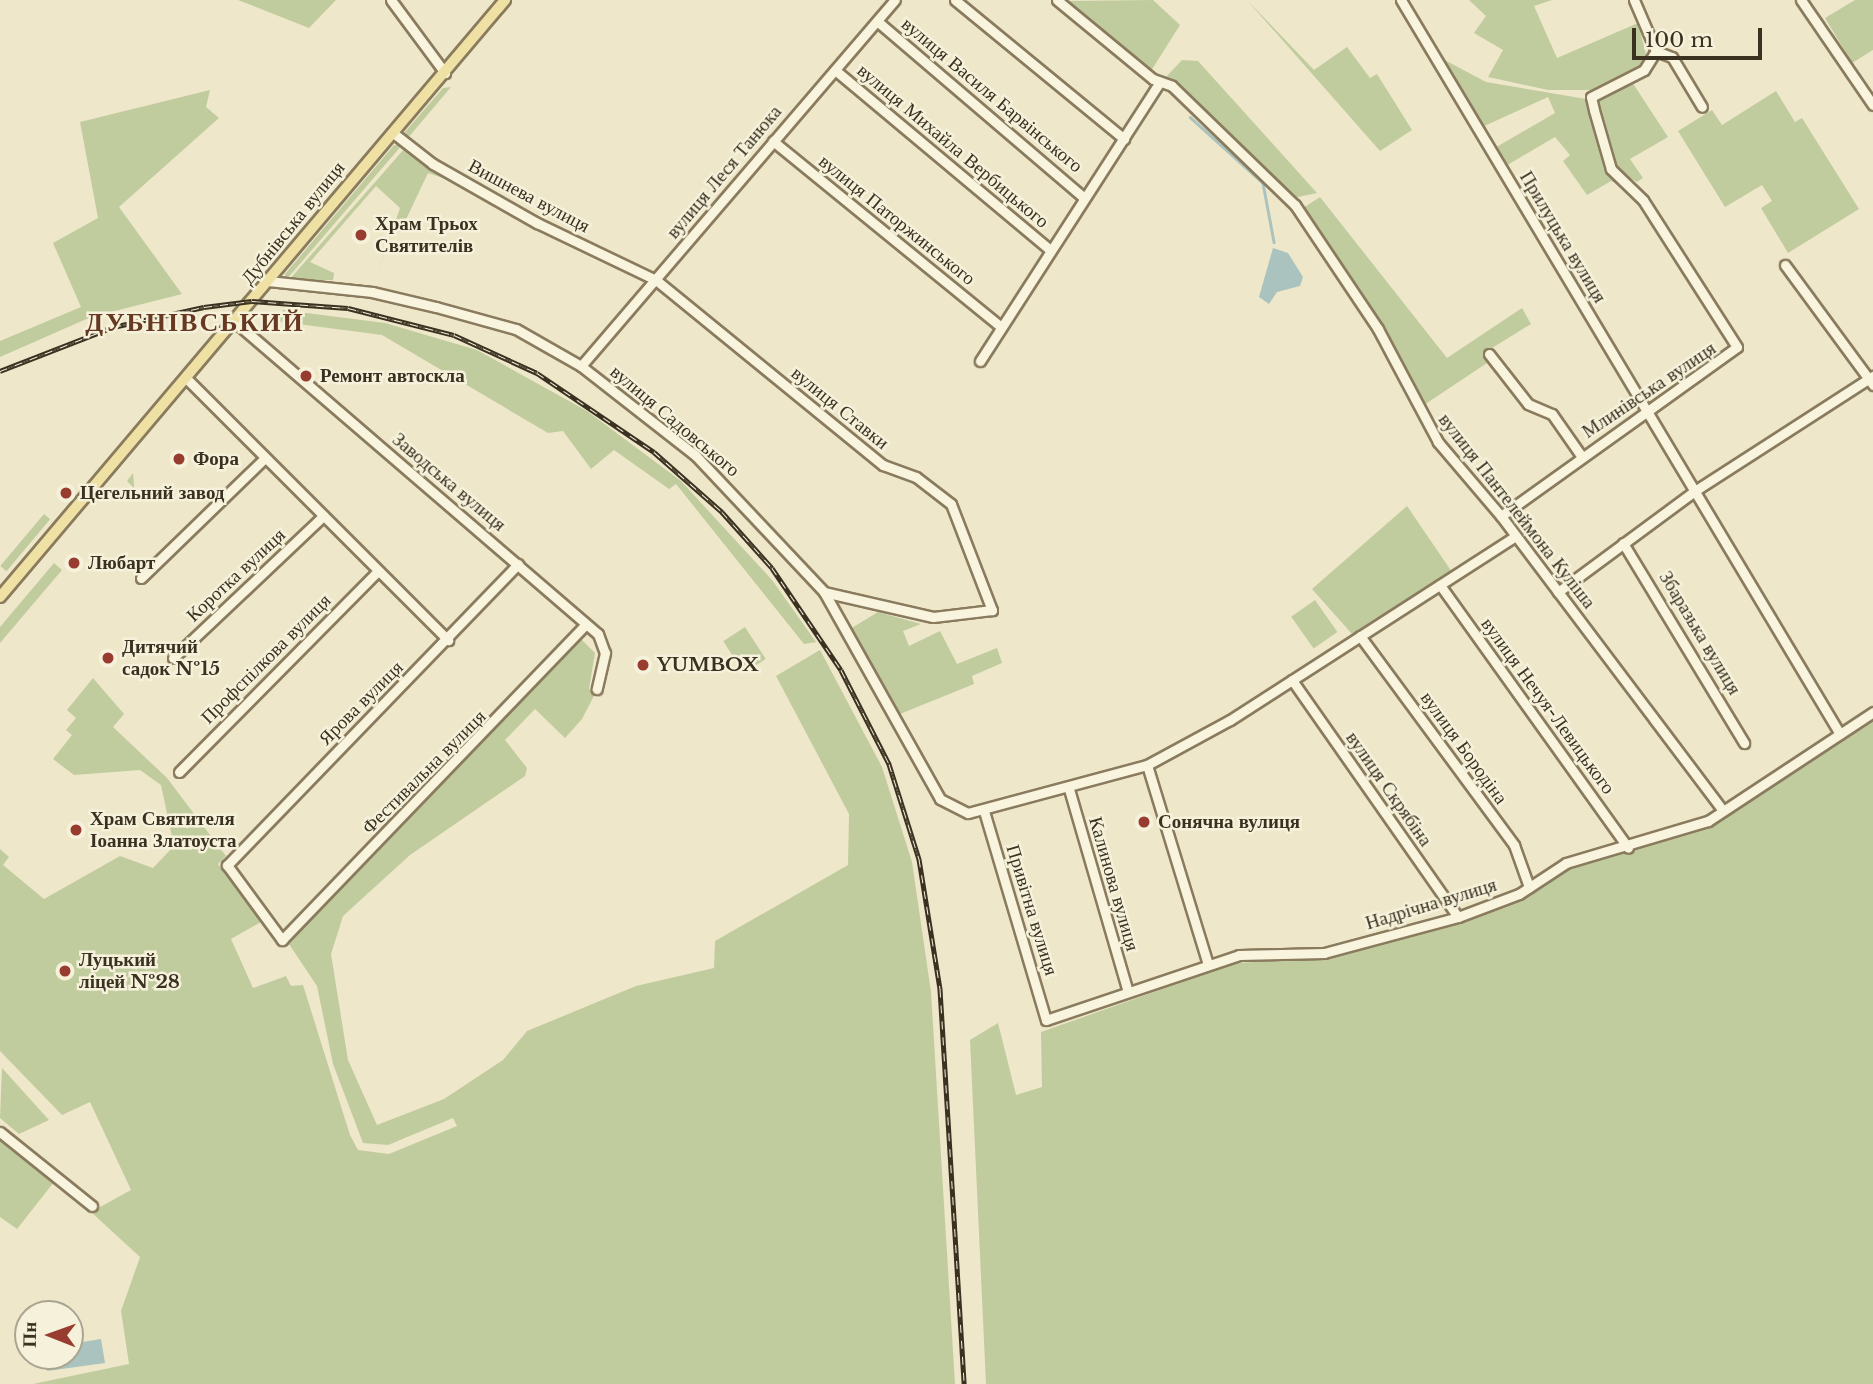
<!DOCTYPE html>
<meta charset="utf-8">
<style>
body{margin:0}
#map{position:relative;width:1873px;height:1384px;overflow:hidden;background:#eee7ca;font-family:"Libre Baskerville",serif}
div>[style]{position:absolute}
[style*='--x']{left:calc(var(--x)*1px);top:calc(var(--y)*1px);width:calc(var(--w)*1px);rotate:calc(var(--a)*1deg)}
.green>*{inset:0;background:#c1cc9e;transform-origin:0 0}
.water>*{inset:0;background:#aac3be}
.stream>*{height:2.5px;margin:-1.25px;padding:0 1.25px;transform-origin:1.25px;border-radius:1.25px;background:#aac3be}
.roads{filter:drop-shadow(2px 0 #8a7b5e) drop-shadow(-2px 0 #8a7b5e) drop-shadow(0 2px #8a7b5e) drop-shadow(0 -2px #8a7b5e)}
.minor>*{height:9px;margin:-4.5px;padding:0 4.5px;transform-origin:4.5px;border-radius:4.5px;background:#f8f4dd}
.major>*{height:10px;margin:-5px;padding:0 5px;transform-origin:5px;border-radius:5px;background:#efe0a4}
.rail>*{height:5px;margin-top:-2.5px;transform-origin:0;background:repeating-linear-gradient(90deg,#f5f1da 0 8px,#3b3121 0 16px);box-sizing:border-box;border-block:2px solid #3b3121}
.dots>*{width:19px;height:19px;translate:-50% -50%;box-sizing:border-box;border:4px solid #f5f1da;border-radius:50%}
span{translate:-50% -50%;white-space:nowrap;text-align:center;line-height:1.15;-webkit-text-stroke:5px #f5f1da;paint-order:stroke}
.street-label{font-size:19px;color:#3b3121}
.poi-label{font-size:19px;color:#3b3121;font-weight:700}
.left{translate:0 -50%;text-align:left}
.district-label{font-size:26px;color:#673922;font-weight:700;letter-spacing:2px}
.north{position:absolute;left:14px;top:1300px;width:70px;height:70px;box-sizing:border-box;background:#f5f1da;border:2px solid #aba490;border-radius:50%;rotate:271deg;font-size:19px;font-weight:700;line-height:28px;text-align:center;color:#3b3121}
.north::after{content:'';display:block;margin:auto;width:24px;height:32px;background:#983c30;clip-path:polygon(50% 0,100% 100%,50% 72%,0 100%)}
.scale{position:absolute;left:1632px;top:28px;width:130px;height:32px;box-sizing:border-box;border:4px solid #3b3121;border-top:0;padding-left:9px;font-size:21px;line-height:24px;white-space:nowrap;color:#3b3121;-webkit-text-stroke:5px #f5f1da;paint-order:stroke}
</style>
<div id="map">
<div class="green">
<i style="clip-path:polygon(238px 0,336px 0,309px 28px)"></i>
<i style="clip-path:polygon(1153px 0,1180px 25px,1151px 71px,1067px 1px)"></i>
<i style="clip-path:polygon(1247px 0,1314px 70px,1347px 47px,1370px 78px,1377px 74px,1412px 130px,1380px 151px)"></i>
<i style="clip-path:polygon(1469px 0,1552px 0,1534px 6px,1557px 58px,1638px 23px,1648px 62px,1596px 90px,1548px 90px,1488px 77px,1503px 50px,1474px 33px,1486px 16px)"></i>
<i style="clip-path:polygon(1855px 0,1873px 0,1873px 50px,1852px 63px,1825px 18px)"></i>
<i style="clip-path:polygon(1439px 57px,1486px 82px,1586px 99px,1609px 170px,1625px 189px,1611px 181px,1587px 195px,1563px 161px,1570px 155px,1555px 137px,1504px 167px,1493px 149px,1555px 113px,1548px 97px,1480px 128px)"></i>
<i style="clip-path:polygon(1182px 60px,1198px 61px,1317px 193px,1293px 198px,1166px 77px)"></i>
<i style="clip-path:polygon(1632px 82px,1668px 137px,1630px 159px,1643px 178px,1637px 182px,1614px 168px,1596px 103px)"></i>
<i style="clip-path:polygon(451px 87px,407px 139px,404px 133px,443px 88px)"></i>
<i style="clip-path:polygon(210px 90px,206px 107px,219px 118px,119px 207px,182px 294px,91px 317px,0 357px,0 341px,81px 307px,53px 243px,98px 218px,80px 122px)"></i>
<i style="clip-path:polygon(1776px 91px,1795px 122px,1802px 118px,1859px 209px,1788px 253px,1761px 208px,1772px 201px,1762px 185px,1725px 207px,1678px 131px,1712px 110px,1722px 125px)"></i>
<i style="clip-path:polygon(394px 145px,402px 145px,286px 280px,285px 274px)"></i>
<i style="clip-path:polygon(405px 148px,455px 182px,428px 173px,400px 232px,393px 229px,375px 279px,400px 208px,376px 186px,310px 262px,334px 273px,333px 280px,289px 280px)"></i>
<i style="clip-path:polygon(1320px 197px,1447px 358px,1522px 308px,1531px 324px,1484px 353px,1490px 361px,1424px 405px,1429px 415px,1300px 210px)"></i>
<i style="clip-path:polygon(283px 310px,385px 323px,477px 350px,587px 411px,681px 481px,772px 580px,816px 642px,804px 644px,676px 484px,669px 489px,614px 450px,591px 469px,563px 431px,548px 433px,382px 335px,275px 321px)"></i>
<i style="clip-path:polygon(133px 473px,135px 497px,111px 499px,133px 487px,127px 481px)"></i>
<i style="clip-path:polygon(1407px 506px,1452px 572px,1352px 634px,1312px 589px)"></i>
<i style="left:44px;top:514px;width:8px;height:68px;rotate:40deg"></i>
<i style="clip-path:polygon(54px 563px,62px 570px,0 643px,0 627px)"></i>
<i style="left:1315px;top:600px;width:39px;height:29px;rotate:55deg"></i>
<i style="clip-path:polygon(878px 612px,921px 624px,903px 631px,909px 646px,940px 631px,957px 664px,997px 648px,1002px 663px,972px 676px,974px 684px,900px 714px,850px 629px)"></i>
<i style="left:745px;top:627px;width:38px;height:26px;rotate:57deg"></i>
<i style="clip-path:polygon(580px 638px,595px 653px,589px 689px,595px 694px,582px 719px,565px 738px,535px 709px,505px 740px,527px 768px,525px 776px,410px 855px,343px 916px,331px 954px,348px 1060px,377px 1125px,444px 1099px,503px 1060px,527px 1031px,636px 986px,714px 968px,715px 941px,848px 865px,849px 814px,776px 676px,820px 650px,882px 767px,912px 862px,931px 992px,955px 1384px,33px 1384px,129px 1364px,121px 1311px,140px 1257px,91px 1212px,131px 1190px,90px 1102px,62px 1115px,0 1051px,0 849px,9px 857px,3px 865px,44px 899px,120px 856px,153px 868px,174px 846px,161px 785px,140px 770px,74px 775px,53px 759px,72px 735px,66px 730px,76px 718px,67px 710px,93px 678px,124px 714px,113px 727px,167px 778px,226px 856px,218px 864px,261px 922px,231px 939px,253px 988px,286px 976px,291px 986px,303px 985px,350px 1135px,358px 1150px,389px 1154px,457px 1126px,453px 1118px,388px 1145px,363px 1143px,333px 1064px,317px 986px,289px 944px)"></i>
<i style="clip-path:polygon(1873px 721px,1873px 1384px,986px 1384px,970px 1040px,998px 1023px,1016px 1095px,1042px 1087px,1041px 1032px,1236px 963px,1321px 958px,1464px 921px,1520px 899px,1568px 867px,1705px 828px)"></i>
<i style="clip-path:polygon(2px 1068px,49px 1120px,19px 1134px,0 1118px)"></i>
<i style="clip-path:polygon(0 1139px,54px 1182px,17px 1229px,0 1217px)"></i>
</div>
<div class="water">
<i style="clip-path:polygon(1273px 248px,1288px 253px,1303px 277px,1300px 286px,1277px 292px,1269px 304px,1259px 297px)"></i>
<i style="clip-path:polygon(101px 1339px,105px 1363px,47px 1371px,44px 1356px,70px 1356px,70px 1344px)"></i>
</div>
<div class="stream">
<i style="--x:1190;--y:117;--w:98;--a:42.1"></i>
<i style="--x:1263;--y:183;--w:60;--a:79.4"></i>
</div>
<div class="roads">
<div class="minor">
<i style="--x:391;--y:0;--w:91;--a:53.5"></i>
<i style="--x:955;--y:0;--w:219;--a:39.4"></i>
<i style="--x:1057;--y:0;--w:124;--a:39.5"></i>
<i style="--x:1153;--y:79;--w:20;--a:20"></i>
<i style="--x:1172;--y:86;--w:171;--a:44.1"></i>
<i style="--x:1295;--y:205;--w:149;--a:56.2"></i>
<i style="--x:1378;--y:329;--w:128;--a:62"></i>
<i style="--x:1438;--y:442;--w:97;--a:49.6"></i>
<i style="--x:1501;--y:516;--w:367;--a:53"></i>
<i style="--x:1401;--y:0;--w:855;--a:59.12"></i>
<i style="--x:1634;--y:0;--w:56;--a:66.7"></i>
<i style="--x:1656;--y:51;--w:17;--a:21"></i>
<i style="--x:1672;--y:57;--w:58;--a:59"></i>
<i style="--x:1801;--y:0;--w:127;--a:55.6"></i>
<i style="--x:877;--y:21;--w:271;--a:40.5"></i>
<i style="--x:835;--y:70;--w:279;--a:39.9"></i>
<i style="--x:392;--y:132;--w:52;--a:38"></i>
<i style="--x:433;--y:164;--w:120;--a:29.6"></i>
<i style="--x:537;--y:223;--w:132;--a:25.6"></i>
<i style="--x:656;--y:280;--w:293;--a:39.2"></i>
<i style="--x:883;--y:465;--w:35;--a:20"></i>
<i style="--x:916;--y:477;--w:44;--a:37.6"></i>
<i style="--x:951;--y:504;--w:114;--a:68.9"></i>
<i style="--x:992;--y:610;--w:59;--a:173.2"></i>
<i style="--x:933;--y:617;--w:112;--a:-167.1"></i>
<i style="--x:773;--y:141;--w:293;--a:39.2"></i>
<i style="--x:1785;--y:265;--w:149;--a:53.7"></i>
<i style="--x:268;--y:281;--w:105;--a:6"></i>
<i style="--x:372;--y:292;--w:66;--a:13.2"></i>
<i style="--x:436;--y:307;--w:83;--a:15.4"></i>
<i style="--x:516;--y:329;--w:75;--a:29.6"></i>
<i style="--x:581;--y:366;--w:146;--a:38"></i>
<i style="--x:696;--y:456;--w:187;--a:46.7"></i>
<i style="--x:824;--y:592;--w:237;--a:60.7"></i>
<i style="--x:940;--y:799;--w:31;--a:27"></i>
<i style="--x:968;--y:813;--w:185;--a:-15"></i>
<i style="--x:1147;--y:765;--w:94;--a:-28.5"></i>
<i style="--x:1230;--y:720;--w:339;--a:-32.8"></i>
<i style="--x:234;--y:321;--w:480;--a:40.7"></i>
<i style="--x:598;--y:634;--w:20;--a:70"></i>
<i style="--x:605;--y:653;--w:37;--a:103"></i>
<i style="--x:1489;--y:354;--w:63;--a:52"></i>
<i style="--x:1528;--y:404;--w:26;--a:23"></i>
<i style="--x:1552;--y:414;--w:52;--a:55.1"></i>
<i style="--x:980;--y:361;--w:332;--a:-57.2"></i>
<i style="--x:581;--y:366;--w:482;--a:-49.4"></i>
<i style="--x:186;--y:378;--w:371;--a:45"></i>
<i style="--x:1501;--y:516;--w:290;--a:-35.6"></i>
<i style="--x:1737;--y:347;--w:174;--a:-122.6"></i>
<i style="--x:1643;--y:200;--w:45;--a:-135.9"></i>
<i style="--x:1611;--y:169;--w:61;--a:-106.1"></i>
<i style="--x:1594;--y:110;--w:13;--a:-103"></i>
<i style="--x:1591;--y:97;--w:59;--a:-27"></i>
<i style="--x:1644;--y:70;--w:22;--a:-58"></i>
<i style="--x:1623;--y:543;--w:234;--a:58.8"></i>
<i style="--x:518;--y:564;--w:419;--a:134"></i>
<i style="--x:227;--y:865;--w:93;--a:53.7"></i>
<i style="--x:282;--y:940;--w:438;--a:-46.1"></i>
<i style="--x:141;--y:578;--w:173;--a:-44.1"></i>
<i style="--x:1440;--y:585;--w:323;--a:54.4"></i>
<i style="--x:1558;--y:592;--w:172;--a:-36.5"></i>
<i style="--x:1696;--y:490;--w:211;--a:-32.8"></i>
<i style="--x:1360;--y:636;--w:260;--a:53.6"></i>
<i style="--x:1514;--y:845;--w:45;--a:70.3"></i>
<i style="--x:173;--y:658;--w:207;--a:-43.4"></i>
<i style="--x:1292;--y:680;--w:289;--a:55"></i>
<i style="--x:1147;--y:765;--w:208;--a:73"></i>
<i style="--x:179;--y:772;--w:283;--a:-45.3"></i>
<i style="--x:1069;--y:789;--w:208;--a:73.8"></i>
<i style="--x:984;--y:811;--w:218;--a:73.5"></i>
<i style="--x:1046;--y:1020;--w:204;--a:-18.6"></i>
<i style="--x:1239;--y:955;--w:85;--a:-1.3"></i>
<i style="--x:1324;--y:953;--w:139;--a:-15"></i>
<i style="--x:1458;--y:917;--w:65;--a:-20.7"></i>
<i style="--x:1519;--y:894;--w:56;--a:-33.4"></i>
<i style="--x:1566;--y:863;--w:148;--a:-16.5"></i>
<i style="--x:1708;--y:821;--w:198;--a:-33.4"></i>
<i style="--x:0;--y:1132;--w:118;--a:38.8"></i>
</div>
<div class="major">
<i style="--x:0;--y:597;--w:782;--a:-49.77"></i>
</div>
</div>
<div class="rail">
<i style="--x:0;--y:371;--w:121;--a:-21.3"></i>
<i style="--x:113;--y:327;--w:93;--a:-12.4"></i>
<i style="--x:204;--y:307;--w:48;--a:-7.1"></i>
<i style="--x:252;--y:301;--w:96;--a:4.2"></i>
<i style="--x:348;--y:308;--w:109;--a:14.3"></i>
<i style="--x:454;--y:335;--w:91;--a:24.6"></i>
<i style="--x:537;--y:373;--w:141;--a:34"></i>
<i style="--x:654;--y:452;--w:91;--a:41.4"></i>
<i style="--x:722;--y:512;--w:75;--a:48.2"></i>
<i style="--x:772;--y:568;--w:123;--a:55.9"></i>
<i style="--x:841;--y:670;--w:106;--a:62.9"></i>
<i style="--x:889;--y:764;--w:100;--a:72.5"></i>
<i style="--x:919;--y:859;--w:132;--a:80.8"></i>
<i style="--x:940;--y:989;--w:396;--a:86.5"></i>
</div>
<div class="dots">
<i style="left:361px;top:235px;background:#983c30"></i>
<i style="left:306px;top:376px;background:#983c30"></i>
<i style="left:179px;top:459px;background:#983c30"></i>
<i style="left:66px;top:493px;background:#983c30"></i>
<i style="left:74px;top:563px;background:#983c30"></i>
<i style="left:108px;top:658px;background:#983c30"></i>
<i style="left:643px;top:665px;background:#983c30"></i>
<i style="left:1144px;top:822px;background:#983c30"></i>
<i style="left:76px;top:830px;background:#983c30"></i>
<i style="left:65px;top:971px;background:#983c30"></i>
</div>
<div class="street-label">
<span style="left:992px;top:95px;rotate:40deg">вулиця Василя Барвінського</span>
<span style="left:953px;top:146px;rotate:40deg">вулиця Михайла Вербицького</span>
<span style="left:724px;top:172px;rotate:-50deg">вулиця Леся Танюка</span>
<span style="left:529px;top:196px;rotate:28deg">Вишнева вулиця</span>
<span style="left:897px;top:220px;rotate:39deg">вулиця Паторжинського</span>
<span style="left:293px;top:223px;rotate:-51deg">Дубнівська вулиця</span>
<span style="left:1563px;top:237px;rotate:59deg">Прилуцька вулиця</span>
<span style="left:1649px;top:390px;rotate:-34deg">Млинівська вулиця</span>
<span style="left:840px;top:408px;rotate:39deg">вулиця Ставки</span>
<span style="left:675px;top:421px;rotate:40deg">вулиця Садовського</span>
<span style="left:449px;top:482px;rotate:40deg">Заводська вулиця</span>
<span style="left:1517px;top:511px;rotate:52deg">вулиця Пантелеймона Куліша</span>
<span style="left:236px;top:575px;rotate:-43deg">Коротка вулиця</span>
<span style="left:1700px;top:633px;rotate:59deg">Збаразька вулиця</span>
<span style="left:266px;top:659px;rotate:-45deg">Профспілкова вулиця</span>
<span style="left:361px;top:703px;rotate:-45deg">Ярова вулиця</span>
<span style="left:1548px;top:706px;rotate:54deg">вулиця Нечуя-Левицького</span>
<span style="left:1464px;top:748px;rotate:54deg">вулиця Бородіна</span>
<span style="left:424px;top:772px;rotate:-45deg">Фестивальна вулиця</span>
<span style="left:1389px;top:789px;rotate:55deg">вулиця Скрябіна</span>
<span style="left:1114px;top:884px;rotate:74deg">Калинова вулиця</span>
<span style="left:1431px;top:904px;rotate:-17deg">Надрічна вулиця</span>
<span style="left:1032px;top:910px;rotate:73deg">Привітна вулиця</span>
</div>
<div class="poi-label">
<span class="left" style="left:375px;top:235px">Храм Трьох<br>Святителів</span>
<span class="left" style="left:320px;top:376px">Ремонт автоскла</span>
<span class="left" style="left:193px;top:459px">Фора</span>
<span class="left" style="left:80px;top:493px">Цегельний завод</span>
<span class="left" style="left:88px;top:563px">Любарт</span>
<span class="left" style="left:122px;top:658px">Дитячий<br>садок №15</span>
<span class="left" style="left:657px;top:665px">YUMBOX</span>
<span class="left" style="left:90px;top:830px">Храм Святителя<br>Іоанна Златоуста</span>
<span class="left" style="left:1158px;top:822px">Сонячна вулиця</span>
<span class="left" style="left:79px;top:971px">Луцький<br>ліцей №28</span>
</div>
<div class="district-label">
<span style="left:195px;top:323px">ДУБНІВСЬКИЙ</span>
</div>
<div class="north">Пн</div>
<div class="scale">100 m</div>
</div>
